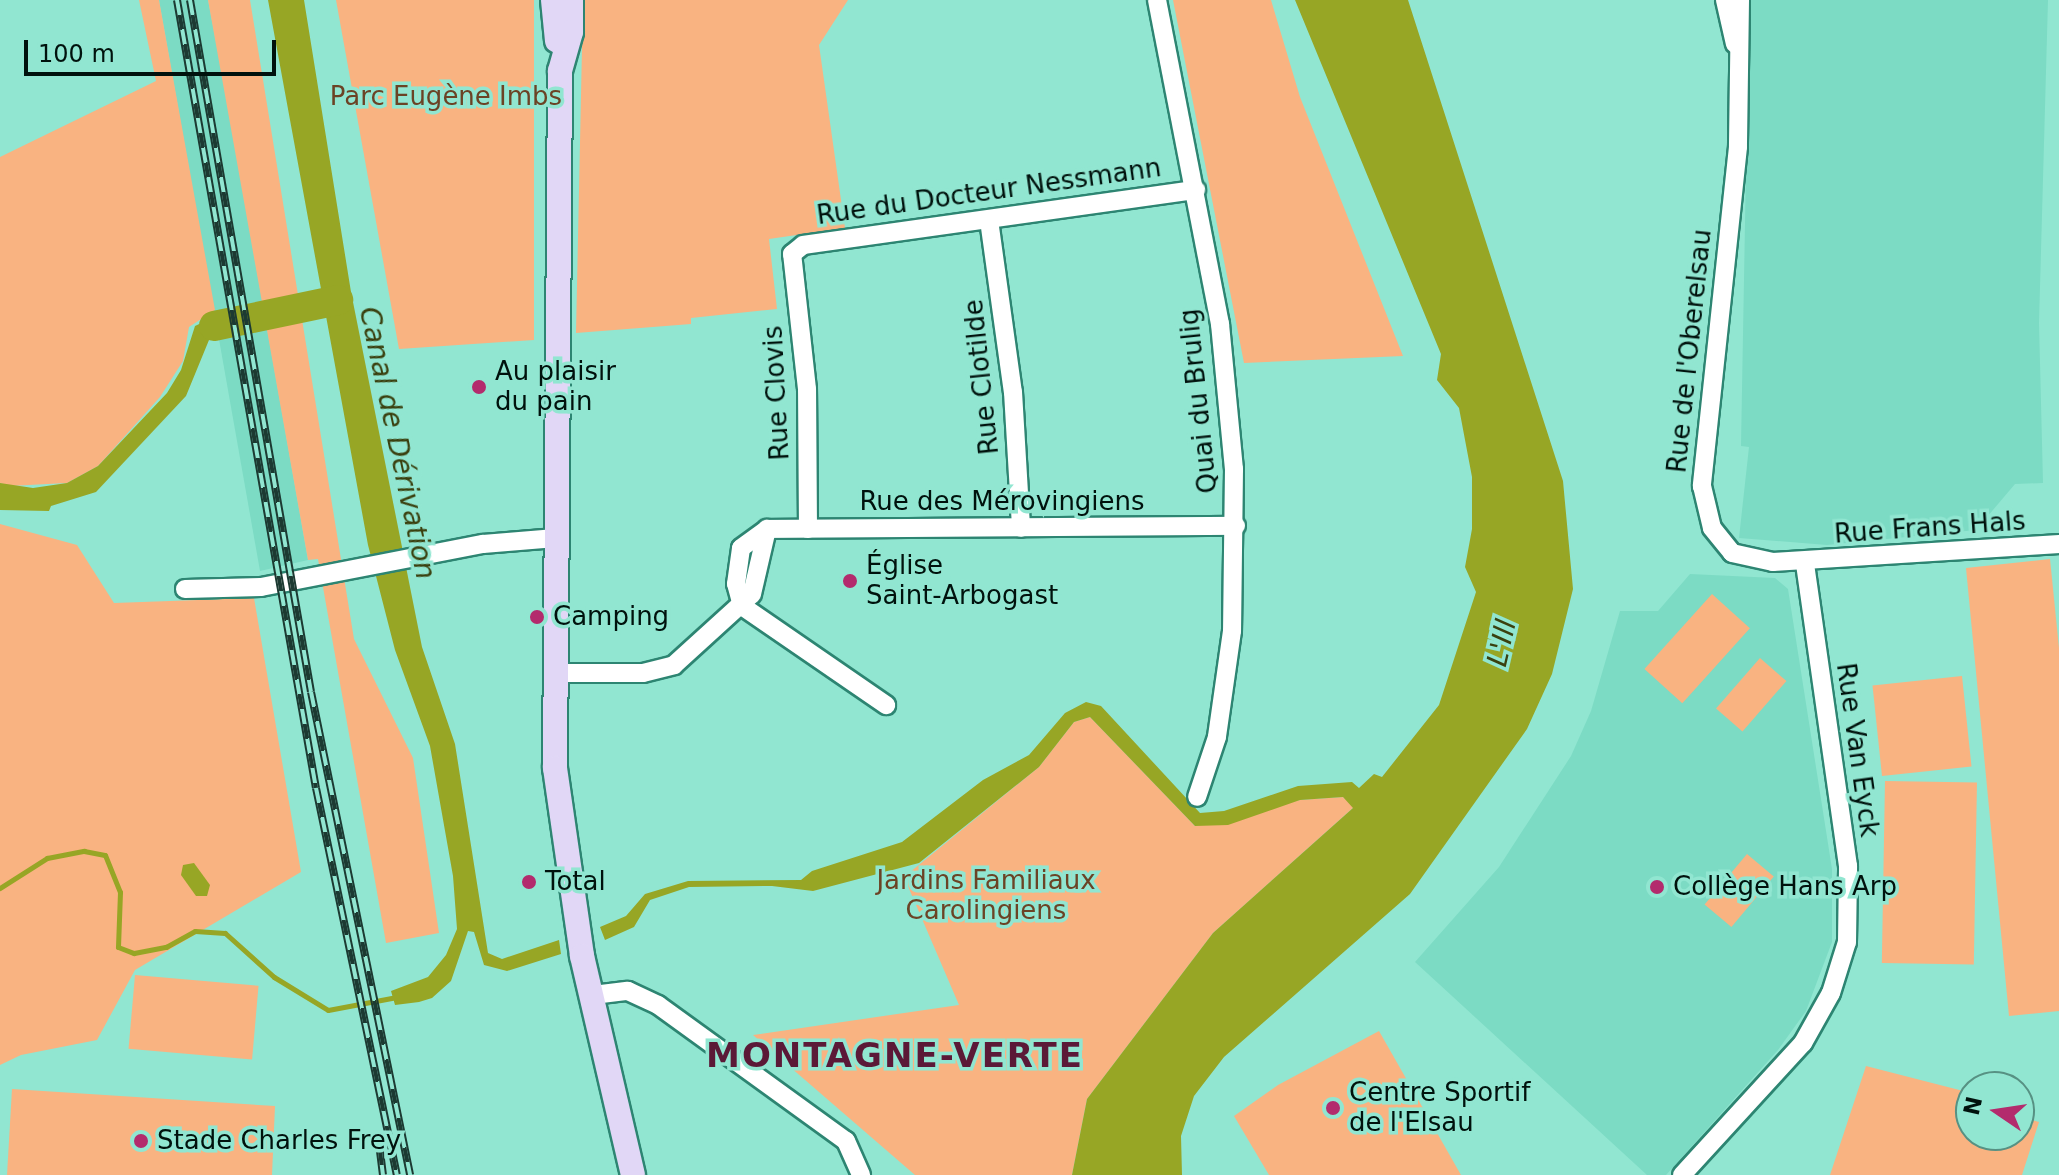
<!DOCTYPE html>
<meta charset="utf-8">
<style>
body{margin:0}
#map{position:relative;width:2059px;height:1175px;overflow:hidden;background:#91e6d1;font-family:"DejaVu Sans",sans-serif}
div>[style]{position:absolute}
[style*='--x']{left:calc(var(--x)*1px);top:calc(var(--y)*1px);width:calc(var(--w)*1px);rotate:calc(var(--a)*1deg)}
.built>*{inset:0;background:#7cdbc4}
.green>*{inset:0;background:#f9b381;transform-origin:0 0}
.water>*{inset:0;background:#97a625}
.stream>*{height:5px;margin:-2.5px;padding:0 2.5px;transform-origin:2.5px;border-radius:2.5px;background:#97a625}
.river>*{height:30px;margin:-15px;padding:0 15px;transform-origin:15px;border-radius:15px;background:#97a625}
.roads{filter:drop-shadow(2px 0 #2d8572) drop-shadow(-2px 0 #2d8572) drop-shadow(0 2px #2d8572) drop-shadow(0 -2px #2d8572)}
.street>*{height:18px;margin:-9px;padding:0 9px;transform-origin:9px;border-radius:9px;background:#fff}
.secondary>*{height:24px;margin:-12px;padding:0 12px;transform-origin:12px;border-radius:12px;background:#e1d7f6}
.rail>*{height:8px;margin-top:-4px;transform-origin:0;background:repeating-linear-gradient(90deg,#91e6d1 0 15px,#1c3a32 0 30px);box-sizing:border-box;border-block:2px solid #1c3a32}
.dots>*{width:22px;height:22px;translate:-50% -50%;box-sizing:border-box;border:4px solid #91e6d1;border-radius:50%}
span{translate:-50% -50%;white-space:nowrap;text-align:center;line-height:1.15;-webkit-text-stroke:7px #91e6d1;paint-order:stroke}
.park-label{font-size:26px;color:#6b4325}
.street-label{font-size:26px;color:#00120d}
.poi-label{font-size:26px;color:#00120d}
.left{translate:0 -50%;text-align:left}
.water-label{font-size:28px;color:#3a400f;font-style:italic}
.district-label{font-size:34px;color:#5b1937;font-weight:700;letter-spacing:2px}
.north{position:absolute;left:1955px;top:1071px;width:80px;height:80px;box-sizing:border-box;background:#91e6d1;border:2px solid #579183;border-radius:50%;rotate:283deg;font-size:22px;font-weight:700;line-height:32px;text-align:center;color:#00120d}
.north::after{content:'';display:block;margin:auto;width:28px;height:36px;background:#b32b6d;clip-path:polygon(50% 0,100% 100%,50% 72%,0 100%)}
.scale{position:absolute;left:24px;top:40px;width:252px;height:36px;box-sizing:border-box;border:4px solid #00120d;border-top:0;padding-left:10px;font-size:24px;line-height:28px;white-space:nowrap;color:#00120d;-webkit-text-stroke:6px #91e6d1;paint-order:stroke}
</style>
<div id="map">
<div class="built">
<i style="clip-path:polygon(159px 0,208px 0,222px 73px,308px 560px,260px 571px)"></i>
<i style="clip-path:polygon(1749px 0,2048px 0,2039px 323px,2043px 483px,2015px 484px,1976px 530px,1827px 545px,1739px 538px,1749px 447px,1741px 446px)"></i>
<i style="clip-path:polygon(1690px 574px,1775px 578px,1788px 589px,1832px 869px,1832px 942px,1806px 1011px,1778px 1050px,1666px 1175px,1647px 1175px,1415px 962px,1499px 867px,1571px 756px,1591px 711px,1620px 611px,1658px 611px)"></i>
</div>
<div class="green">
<i style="clip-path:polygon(139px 0,159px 0,215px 310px,189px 327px,183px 361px,160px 397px,98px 466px,67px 483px,10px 486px,0 483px,0 157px,156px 81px)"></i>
<i style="clip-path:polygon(208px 0,250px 0,354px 639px,413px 758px,439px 933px,386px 943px,318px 559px,308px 560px)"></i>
<i style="clip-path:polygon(336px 0,534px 0,534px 340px,399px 349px)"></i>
<i style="clip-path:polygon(583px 0,848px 0,819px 45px,845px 228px,769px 239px,777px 309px,691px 318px,691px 324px,576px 333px)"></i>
<i style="clip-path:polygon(1173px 0,1271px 0,1300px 97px,1403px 356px,1244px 363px)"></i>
<i style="clip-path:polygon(0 524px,77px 545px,114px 603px,254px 598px,301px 872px,135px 970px,97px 1040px,21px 1055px,0 1065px)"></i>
<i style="clip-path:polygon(2050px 559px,2059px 648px,2059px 1011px,2009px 1016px,1966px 568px)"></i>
<i style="left:1712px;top:594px;width:51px;height:101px;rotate:42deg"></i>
<i style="left:1760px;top:658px;width:35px;height:67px;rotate:41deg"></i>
<i style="left:1962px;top:676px;width:91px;height:90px;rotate:84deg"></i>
<i style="clip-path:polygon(1090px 717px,1195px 826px,1300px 800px,1343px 797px,1354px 807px,1213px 933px,1087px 1099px,1072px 1175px,915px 1175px,753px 1035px,959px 1005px,904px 877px,1039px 767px,1074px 722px)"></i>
<i style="left:1885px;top:781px;width:92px;height:182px;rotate:1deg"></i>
<i style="left:1747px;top:854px;width:35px;height:66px;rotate:40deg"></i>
<i style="left:135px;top:975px;width:124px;height:74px;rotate:5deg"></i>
<i style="clip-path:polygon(1379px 1031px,1461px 1175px,1269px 1175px,1234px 1116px,1278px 1085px)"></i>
<i style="clip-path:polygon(1866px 1066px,1971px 1093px,1971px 1135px,2019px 1135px,2019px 1116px,2039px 1122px,2022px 1175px,1830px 1175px)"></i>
<i style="clip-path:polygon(12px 1089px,275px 1106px,272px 1175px,7px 1175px)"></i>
</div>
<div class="water">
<i style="clip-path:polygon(268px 0,304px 0,351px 292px,422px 647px,455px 744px,488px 953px,502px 959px,559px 940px,561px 954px,507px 971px,484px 965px,474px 932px,468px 931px,451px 981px,432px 998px,419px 1002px,395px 1005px,391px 991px,428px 977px,446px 955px,457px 929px,453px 876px,430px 746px,395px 650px,368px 545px)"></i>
<i style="clip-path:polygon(1295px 0,1408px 0,1563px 481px,1573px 589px,1552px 674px,1527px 729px,1410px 894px,1224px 1057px,1194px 1096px,1181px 1136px,1182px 1175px,1072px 1175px,1087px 1099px,1213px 933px,1353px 808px,1343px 797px,1300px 800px,1228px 825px,1195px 826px,1090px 717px,1074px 722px,1039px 767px,919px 863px,813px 891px,772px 886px,689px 887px,650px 900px,634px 927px,605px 940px,600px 927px,626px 916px,645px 894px,688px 881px,801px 880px,812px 871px,902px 842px,983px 780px,1029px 755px,1065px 713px,1086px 702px,1101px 706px,1200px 813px,1224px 811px,1298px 786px,1352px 782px,1359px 788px,1374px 774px,1382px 777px,1439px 705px,1476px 592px,1465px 567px,1472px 529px,1472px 477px,1459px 408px,1437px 380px,1441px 354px)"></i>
<i style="clip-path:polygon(214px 317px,217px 336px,209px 340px,186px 396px,96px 492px,51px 506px,49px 511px,0 510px,0 483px,33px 488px,67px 483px,98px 466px,167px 393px,181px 370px,195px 326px)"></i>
<i style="clip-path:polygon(194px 863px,210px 885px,207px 896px,196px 896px,181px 875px,183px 865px)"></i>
</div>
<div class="stream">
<i style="--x:0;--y:888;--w:56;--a:-32.6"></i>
<i style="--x:47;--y:858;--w:38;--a:-11"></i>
<i style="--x:84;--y:851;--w:21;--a:11"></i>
<i style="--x:105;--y:855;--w:40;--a:68"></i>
<i style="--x:120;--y:892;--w:55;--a:92.1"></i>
<i style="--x:118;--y:947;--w:17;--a:21"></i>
<i style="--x:134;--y:953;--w:33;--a:-11"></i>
<i style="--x:166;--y:947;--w:33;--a:-29"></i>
<i style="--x:195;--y:931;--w:30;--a:4"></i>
<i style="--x:225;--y:933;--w:66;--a:41.9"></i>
<i style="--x:274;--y:977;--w:63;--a:31.4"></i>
<i style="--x:328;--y:1010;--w:70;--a:-10.7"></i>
</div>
<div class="river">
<i style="--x:214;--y:326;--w:127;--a:-11.8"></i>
</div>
<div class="roads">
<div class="street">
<i style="--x:1157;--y:0;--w:330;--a:79"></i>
<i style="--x:1220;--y:324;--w:146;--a:84.5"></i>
<i style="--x:1234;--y:469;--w:162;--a:90.7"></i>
<i style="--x:1232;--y:631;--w:107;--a:98.1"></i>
<i style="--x:1217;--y:737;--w:63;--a:108.4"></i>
<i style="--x:1725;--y:0;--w:45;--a:77.2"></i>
<i style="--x:1740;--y:0;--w:147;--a:90.8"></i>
<i style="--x:1738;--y:147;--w:341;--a:96.1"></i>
<i style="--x:1702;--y:486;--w:43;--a:76.6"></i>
<i style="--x:1712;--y:528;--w:32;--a:51"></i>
<i style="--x:1732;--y:553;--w:42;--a:12.4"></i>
<i style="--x:1773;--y:562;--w:287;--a:-3.6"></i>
<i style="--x:989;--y:220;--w:174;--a:82.1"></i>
<i style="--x:1013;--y:392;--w:136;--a:86.6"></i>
<i style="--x:808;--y:529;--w:140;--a:-90.4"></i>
<i style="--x:807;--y:389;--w:136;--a:-96.3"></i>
<i style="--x:792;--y:254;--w:14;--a:-39"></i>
<i style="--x:803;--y:245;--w:397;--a:-8"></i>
<i style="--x:185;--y:589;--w:76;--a:-1.5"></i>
<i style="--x:261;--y:587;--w:226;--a:-11"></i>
<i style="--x:483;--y:544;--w:73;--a:-4.7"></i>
<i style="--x:742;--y:606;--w:23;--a:-105"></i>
<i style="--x:736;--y:584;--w:36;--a:-82"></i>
<i style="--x:741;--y:548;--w:32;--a:-36"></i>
<i style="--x:767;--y:529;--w:469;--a:-0.4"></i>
<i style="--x:742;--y:606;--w:175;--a:34.5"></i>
<i style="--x:556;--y:673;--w:87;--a:0"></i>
<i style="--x:643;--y:673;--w:32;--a:-14"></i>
<i style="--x:674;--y:665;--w:105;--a:-42.3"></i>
<i style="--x:752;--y:594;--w:67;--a:-77"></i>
<i style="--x:593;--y:995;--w:35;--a:-7"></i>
<i style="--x:628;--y:991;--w:33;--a:25"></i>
<i style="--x:658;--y:1005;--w:232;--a:35.9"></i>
<i style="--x:846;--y:1141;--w:37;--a:66"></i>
<i style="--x:1682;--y:1175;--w:179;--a:-47.5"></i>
<i style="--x:1803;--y:1043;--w:57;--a:-60.8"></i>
<i style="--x:1831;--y:993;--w:53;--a:-72.6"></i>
<i style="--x:1847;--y:942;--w:76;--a:-89.2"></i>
<i style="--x:1848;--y:866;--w:306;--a:-98.1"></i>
</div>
<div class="secondary">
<i style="--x:553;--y:0;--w:41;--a:84.4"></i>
<i style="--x:571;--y:0;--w:32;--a:90"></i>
<i style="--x:571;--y:32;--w:41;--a:105.8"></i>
<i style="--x:560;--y:71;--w:697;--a:90.41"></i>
<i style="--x:555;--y:768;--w:190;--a:81.8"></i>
<i style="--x:582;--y:956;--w:225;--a:76.9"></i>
</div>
</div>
<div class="rail">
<i style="--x:177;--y:0;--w:800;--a:80"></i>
<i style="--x:316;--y:788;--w:395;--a:78.2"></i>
<i style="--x:190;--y:0;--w:702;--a:80.08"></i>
<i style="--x:311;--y:692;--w:493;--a:78.4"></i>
<i style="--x:378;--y:1135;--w:40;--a:82.9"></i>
</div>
<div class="dots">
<i style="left:479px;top:387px;background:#b32b6d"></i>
<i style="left:850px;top:581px;background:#b32b6d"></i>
<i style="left:537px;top:617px;background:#b32b6d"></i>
<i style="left:529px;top:882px;background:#b32b6d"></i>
<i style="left:1657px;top:887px;background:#b32b6d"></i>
<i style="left:1333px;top:1108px;background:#b32b6d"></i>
<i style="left:141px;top:1141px;background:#b32b6d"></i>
</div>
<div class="park-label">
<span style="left:446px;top:97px">Parc Eugène Imbs</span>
<span style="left:986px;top:896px">Jardins Familiaux<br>Carolingiens</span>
</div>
<div class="street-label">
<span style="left:989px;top:192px;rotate:-8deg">Rue du Docteur Nessmann</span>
<span style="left:1690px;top:351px;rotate:-84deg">Rue de l'Oberelsau</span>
<span style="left:982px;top:377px;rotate:-96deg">Rue Clotilde</span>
<span style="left:777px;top:393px;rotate:-93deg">Rue Clovis</span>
<span style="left:1199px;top:401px;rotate:-96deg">Quai du Brulig</span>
<span style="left:1002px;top:502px">Rue des Mérovingiens</span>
<span style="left:1930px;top:528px;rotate:-4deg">Rue Frans Hals</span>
<span style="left:1857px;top:750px;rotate:82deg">Rue Van Eyck</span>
</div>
<div class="poi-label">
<span class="left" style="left:495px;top:387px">Au plaisir<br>du pain</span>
<span class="left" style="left:866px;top:581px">Église<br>Saint-Arbogast</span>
<span class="left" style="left:553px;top:617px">Camping</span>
<span class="left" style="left:545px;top:882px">Total</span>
<span class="left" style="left:1673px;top:887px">Collège Hans Arp</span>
<span class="left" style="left:1349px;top:1108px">Centre Sportif<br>de l'Elsau</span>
<span class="left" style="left:157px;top:1141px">Stade Charles Frey</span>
</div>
<div class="water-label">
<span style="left:397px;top:443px;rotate:78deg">Canal de Dérivation</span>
<span style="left:1502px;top:643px;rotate:-77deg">L'Ill</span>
</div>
<div class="district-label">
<span style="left:895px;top:1056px">MONTAGNE-VERTE</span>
</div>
<div class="north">N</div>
<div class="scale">100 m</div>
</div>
